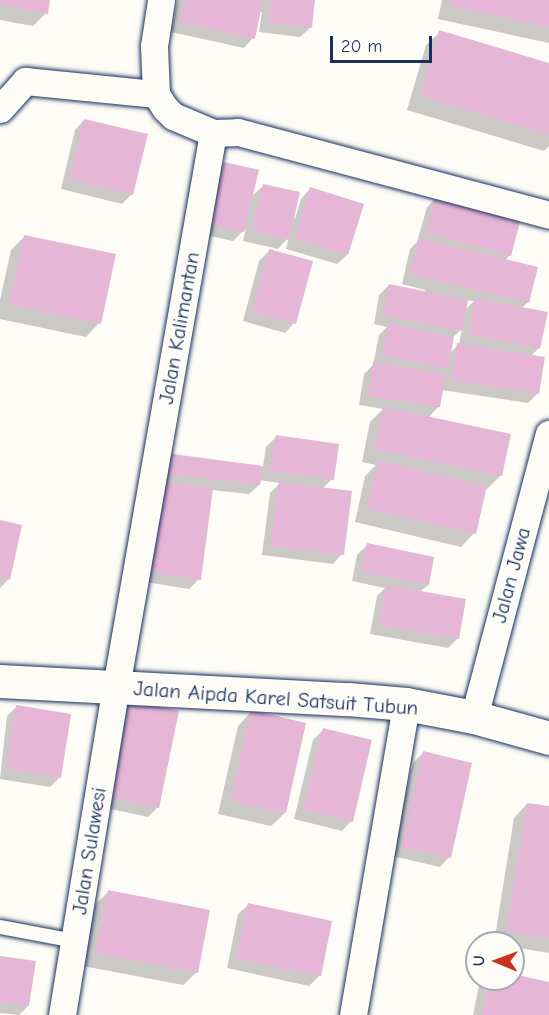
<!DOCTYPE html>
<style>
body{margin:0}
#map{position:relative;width:549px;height:1015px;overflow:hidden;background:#fdfcf7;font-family:"Comic Neue",sans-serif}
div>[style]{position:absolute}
.shadow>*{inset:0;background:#0003}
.building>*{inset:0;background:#e6b6d7}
.roads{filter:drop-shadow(0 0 2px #1b2f5e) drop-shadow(0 0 2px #1b2f5e)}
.lane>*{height:14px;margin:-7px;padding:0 7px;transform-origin:7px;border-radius:7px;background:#fdfcf7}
.street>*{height:27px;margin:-13.5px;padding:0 13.5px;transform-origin:13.5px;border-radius:13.5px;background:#fdfcf7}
.secondary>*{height:33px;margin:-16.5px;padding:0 16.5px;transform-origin:16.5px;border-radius:16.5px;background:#fdfcf7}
span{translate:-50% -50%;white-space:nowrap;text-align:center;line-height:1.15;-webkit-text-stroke:4.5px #fdfcf7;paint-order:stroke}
.street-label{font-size:21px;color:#1b2f5e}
.north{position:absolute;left:465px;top:931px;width:60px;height:60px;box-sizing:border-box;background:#fdfcf7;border:2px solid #a3aaba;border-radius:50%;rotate:271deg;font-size:16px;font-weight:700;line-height:24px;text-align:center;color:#1b2f5e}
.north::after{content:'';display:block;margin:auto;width:21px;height:27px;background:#c8321e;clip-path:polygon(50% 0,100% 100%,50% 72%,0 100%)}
.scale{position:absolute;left:330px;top:36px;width:102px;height:27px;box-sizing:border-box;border:3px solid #1b2f5e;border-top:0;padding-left:8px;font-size:18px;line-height:21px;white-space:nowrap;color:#1b2f5e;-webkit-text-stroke:4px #fdfcf7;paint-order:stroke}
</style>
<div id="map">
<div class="shadow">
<i style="clip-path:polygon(0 0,49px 0,46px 13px,33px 26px,0 20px)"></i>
<i style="clip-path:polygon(178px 0,314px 0,310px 28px,300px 37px,259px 32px,262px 12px,259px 11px,253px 38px,244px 48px,171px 32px)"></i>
<i style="clip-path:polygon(442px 0,549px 0,549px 43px,438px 19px)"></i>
<i style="clip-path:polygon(440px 32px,549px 64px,549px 146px,544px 151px,407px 110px,426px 45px)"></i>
<i style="clip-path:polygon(84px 120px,132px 194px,122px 204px,61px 189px,75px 130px)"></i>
<i style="clip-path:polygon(225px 164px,250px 198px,264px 185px,292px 218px,295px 219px,301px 199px,310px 189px,347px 255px,337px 264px,286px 249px,289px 237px,278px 249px,243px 241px,246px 228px,233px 241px,201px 234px,215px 174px)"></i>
<i style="clip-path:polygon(evenodd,437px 197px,510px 255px,505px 260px,528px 302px,521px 309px,539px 348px,531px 356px,538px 393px,528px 403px,442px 390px,439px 406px,428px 418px,501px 475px,487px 489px,485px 488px,474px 533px,461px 547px,355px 522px,365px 476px,376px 465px,362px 462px,370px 422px,383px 409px,359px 405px,364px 374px,373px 365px,379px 335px,387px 327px,374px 324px,379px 295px,389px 285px,425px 292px,425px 290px,402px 284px,410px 249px,417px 242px,427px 207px,437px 197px,467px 300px,474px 301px,465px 310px,467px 300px,437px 197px,462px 329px,459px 344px,450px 353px,452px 338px,462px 329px)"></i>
<i style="clip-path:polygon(24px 237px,99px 323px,86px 337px,0 319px,0 300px,11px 250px)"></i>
<i style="clip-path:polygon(269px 251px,294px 323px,285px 333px,243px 321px,259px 261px)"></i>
<i style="clip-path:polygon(276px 437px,332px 479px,322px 489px,342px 554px,333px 564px,262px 555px,270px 493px,280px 483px,259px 480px,259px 485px,249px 494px,211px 490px,199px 579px,189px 589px,139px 581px,166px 455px,263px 467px,266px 447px)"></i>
<i style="clip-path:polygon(0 521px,9px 579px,0 588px)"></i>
<i style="clip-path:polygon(367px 545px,428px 585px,420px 592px,458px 638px,448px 648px,370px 634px,377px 596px,385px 588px,352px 581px,357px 555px)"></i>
<i style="clip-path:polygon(130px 702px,158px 807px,148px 817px,102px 807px,121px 712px)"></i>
<i style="clip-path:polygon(17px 706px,60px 777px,50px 787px,0 779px,7px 716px)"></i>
<i style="clip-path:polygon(251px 712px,285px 813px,271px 826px,218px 814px,238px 726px)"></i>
<i style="clip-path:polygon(323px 730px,351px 821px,342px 831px,294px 819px,313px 740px)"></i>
<i style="clip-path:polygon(423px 753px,449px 857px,440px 867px,392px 856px,413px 763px)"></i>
<i style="clip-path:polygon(527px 804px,549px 808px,549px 953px,513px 947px,513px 943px,494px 943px,514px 818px)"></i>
<i style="clip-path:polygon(108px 892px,197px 972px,183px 985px,83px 966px,95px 905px)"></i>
<i style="clip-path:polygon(248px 905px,331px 922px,319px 976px,309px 986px,227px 968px,238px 914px)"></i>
<i style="clip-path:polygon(0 957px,28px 1006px,19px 1015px,0 1013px)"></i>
<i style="clip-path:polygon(513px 976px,549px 984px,549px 1015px,473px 1015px,479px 985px,485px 979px,513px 979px)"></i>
</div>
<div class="building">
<i style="clip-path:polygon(0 0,50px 0,48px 14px,0 4px)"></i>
<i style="clip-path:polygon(185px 0,263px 0,255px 39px,180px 22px)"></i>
<i style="clip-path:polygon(271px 0,315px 0,312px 28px,268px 22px)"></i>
<i style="clip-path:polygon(452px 0,549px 0,549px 27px,450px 6px)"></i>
<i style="clip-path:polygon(439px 30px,549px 63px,549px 135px,420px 96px)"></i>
<i style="clip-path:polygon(84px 119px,148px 134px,133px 195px,70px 179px)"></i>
<i style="clip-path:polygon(224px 162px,259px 170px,244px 232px,210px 224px)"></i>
<i style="clip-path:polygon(263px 184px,300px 192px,289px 240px,252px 231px)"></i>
<i style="clip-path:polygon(310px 187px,364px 204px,348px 255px,295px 239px)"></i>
<i style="clip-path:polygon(436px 195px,521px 218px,511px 256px,426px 233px)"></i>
<i style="clip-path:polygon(24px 235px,116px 254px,101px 324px,9px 305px)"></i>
<i style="clip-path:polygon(419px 238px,538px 267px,529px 303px,410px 274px)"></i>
<i style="clip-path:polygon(269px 249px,313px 261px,296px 324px,252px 312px)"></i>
<i style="clip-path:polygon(389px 284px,468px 300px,462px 331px,383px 315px)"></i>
<i style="clip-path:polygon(475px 298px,548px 312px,540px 349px,468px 334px)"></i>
<i style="clip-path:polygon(389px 323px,454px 337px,448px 369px,382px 355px)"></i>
<i style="clip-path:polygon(457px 343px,545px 357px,539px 394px,451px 380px)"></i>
<i style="clip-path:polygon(373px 362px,446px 374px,440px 407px,368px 396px)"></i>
<i style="clip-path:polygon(383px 407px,511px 434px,502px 476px,374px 449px)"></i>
<i style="clip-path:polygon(276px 435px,339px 444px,334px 480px,270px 471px)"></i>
<i style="clip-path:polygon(165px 453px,263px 466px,260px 485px,163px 473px)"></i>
<i style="clip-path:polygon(378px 461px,487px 486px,476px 534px,367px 509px)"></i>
<i style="clip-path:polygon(161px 481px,213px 488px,201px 580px,148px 572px)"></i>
<i style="clip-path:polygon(279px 482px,352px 491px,344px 555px,271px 546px)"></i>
<i style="clip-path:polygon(0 520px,22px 525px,10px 580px,0 577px)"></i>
<i style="clip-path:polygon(367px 543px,434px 557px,429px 585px,361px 572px)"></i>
<i style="clip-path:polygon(386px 585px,466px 599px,459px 639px,379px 625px)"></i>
<i style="clip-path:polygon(130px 700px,179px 711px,159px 808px,111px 798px)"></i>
<i style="clip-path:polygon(16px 705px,71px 714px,61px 778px,6px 769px)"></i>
<i style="clip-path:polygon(251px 710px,306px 723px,286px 813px,231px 801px)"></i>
<i style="clip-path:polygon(323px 728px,372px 740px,353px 822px,303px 809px)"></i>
<i style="clip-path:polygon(423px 751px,472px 763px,451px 858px,401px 847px)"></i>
<i style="clip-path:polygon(527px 803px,549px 806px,549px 938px,506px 931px)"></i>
<i style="clip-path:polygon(108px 890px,210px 910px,198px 973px,95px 953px)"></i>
<i style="clip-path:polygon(248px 903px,332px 921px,321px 976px,236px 959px)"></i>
<i style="clip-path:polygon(0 956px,36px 961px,29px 1006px,0 1002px)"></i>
<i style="clip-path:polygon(513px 974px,549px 982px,549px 1015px,482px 1015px,490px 979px,513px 979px)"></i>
</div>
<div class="roads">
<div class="lane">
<i style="left:0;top:927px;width:75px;rotate:10.7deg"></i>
</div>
<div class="street">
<i style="left:0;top:109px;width:38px;rotate:-48deg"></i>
<i style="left:25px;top:81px;width:132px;rotate:5.7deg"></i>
<i style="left:213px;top:133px;width:25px;rotate:-2deg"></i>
<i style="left:238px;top:132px;width:322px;rotate:14.9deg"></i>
<i style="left:474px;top:717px;width:293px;rotate:-75.2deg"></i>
<i style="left:62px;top:1015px;width:332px;rotate:-80.7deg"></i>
<i style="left:116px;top:687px;width:562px;rotate:-80.07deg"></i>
<i style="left:213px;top:133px;width:43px;rotate:-157deg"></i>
<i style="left:173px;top:116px;width:11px;rotate:-135deg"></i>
<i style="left:165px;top:108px;width:17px;rotate:-123deg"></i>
<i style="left:156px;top:94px;width:48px;rotate:-92.4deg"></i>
<i style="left:154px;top:46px;width:47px;rotate:-81.3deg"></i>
<i style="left:353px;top:1015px;width:315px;rotate:-80.3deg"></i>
</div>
<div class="secondary">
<i style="left:0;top:681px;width:348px;rotate:3deg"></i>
<i style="left:348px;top:699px;width:58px;rotate:4.9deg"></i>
<i style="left:406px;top:704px;width:69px;rotate:10.8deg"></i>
<i style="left:474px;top:717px;width:78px;rotate:15.6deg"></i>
</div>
</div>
<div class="street-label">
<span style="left:179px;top:328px;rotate:-80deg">Jalan Kalimantan</span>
<span style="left:511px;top:575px;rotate:-75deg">Jalan Jawa</span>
<span style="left:276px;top:698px;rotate:4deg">Jalan Aipda Karel Satsuit Tubun</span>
<span style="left:89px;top:851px;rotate:-81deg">Jalan Sulawesi</span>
</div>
<div class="north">U</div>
<div class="scale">20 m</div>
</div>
